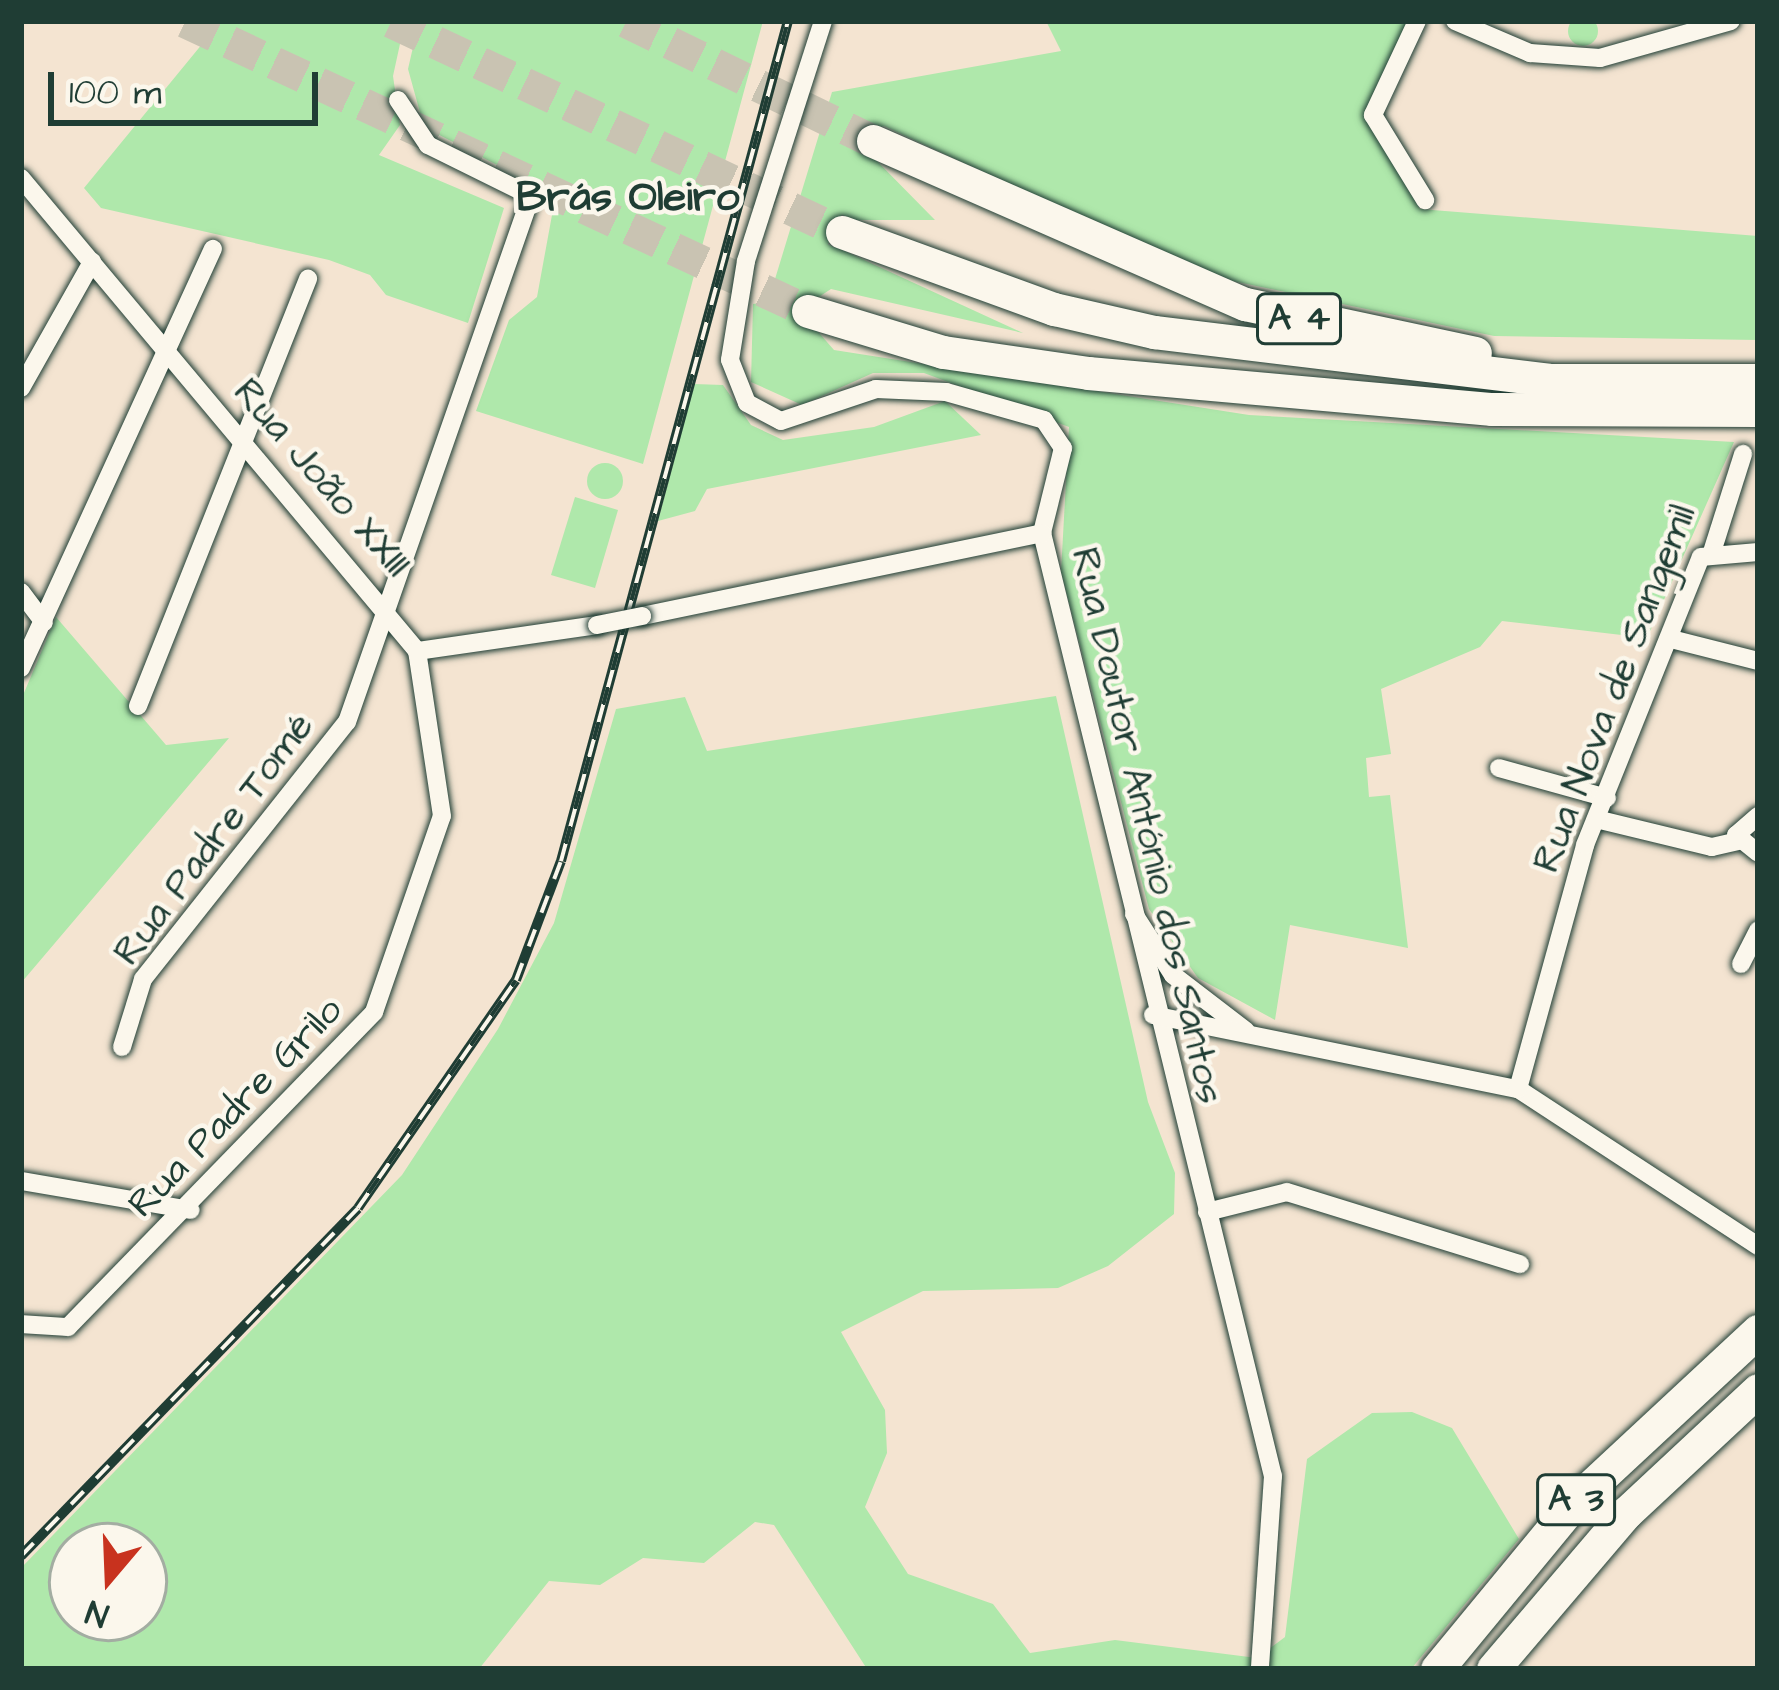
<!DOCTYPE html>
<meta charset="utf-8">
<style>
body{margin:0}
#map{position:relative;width:1779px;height:1690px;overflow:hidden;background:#f4e4d1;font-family:"Architects Daughter",sans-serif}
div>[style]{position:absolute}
.green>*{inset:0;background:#afe8ab}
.round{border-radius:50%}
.highway-tunnel>*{height:33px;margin-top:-16.5px;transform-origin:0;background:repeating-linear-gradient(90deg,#c9c3b2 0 33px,transparent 0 49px)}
.roads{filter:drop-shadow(0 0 3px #1f3d34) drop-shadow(0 0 3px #1f3d34)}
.street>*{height:18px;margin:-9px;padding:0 9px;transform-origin:9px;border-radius:9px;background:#fbf7ec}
.highway>*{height:33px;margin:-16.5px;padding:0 16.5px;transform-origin:16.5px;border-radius:16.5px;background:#fbf7ec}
.rail>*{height:10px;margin-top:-5px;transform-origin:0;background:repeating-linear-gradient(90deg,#fbf7ec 0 18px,#1f3d34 0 36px);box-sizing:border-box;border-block:3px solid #1f3d34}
.bridges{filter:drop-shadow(0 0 3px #1f3d34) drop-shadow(0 0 3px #1f3d34)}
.street-bridge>*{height:18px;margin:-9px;padding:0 9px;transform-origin:9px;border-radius:9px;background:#fbf7ec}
span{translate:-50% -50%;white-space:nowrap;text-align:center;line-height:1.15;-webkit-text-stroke:9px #fbf7ec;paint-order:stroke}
.shield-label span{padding:3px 9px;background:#fbf7ec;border:3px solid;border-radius:9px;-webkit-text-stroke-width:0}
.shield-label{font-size:36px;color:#1f3d34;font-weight:700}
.street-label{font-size:39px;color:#1f3d34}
.neighbourhood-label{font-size:42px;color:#1f3d34;font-weight:700}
.frame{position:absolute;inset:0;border:24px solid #1f3d34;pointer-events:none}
.north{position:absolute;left:48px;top:1522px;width:120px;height:120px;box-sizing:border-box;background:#fbf7ec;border:3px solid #a3ada2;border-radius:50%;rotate:199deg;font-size:33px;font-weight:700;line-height:48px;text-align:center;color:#1f3d34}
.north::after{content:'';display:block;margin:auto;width:42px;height:54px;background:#c8321e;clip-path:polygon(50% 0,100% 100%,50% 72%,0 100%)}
.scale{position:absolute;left:48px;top:72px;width:270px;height:54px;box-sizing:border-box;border:6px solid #1f3d34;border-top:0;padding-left:15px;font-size:36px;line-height:42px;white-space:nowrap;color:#1f3d34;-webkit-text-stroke:9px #fbf7ec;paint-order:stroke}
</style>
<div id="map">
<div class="green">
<i class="round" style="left:1568px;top:16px;width:30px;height:30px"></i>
<i style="clip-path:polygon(221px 21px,405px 21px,393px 76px,400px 125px,379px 155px,504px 208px,468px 323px,386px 295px,370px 275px,329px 260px,101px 208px,84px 188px)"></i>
<i style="clip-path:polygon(419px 21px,763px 21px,643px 464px,476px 411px,509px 320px,537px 297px,552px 215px,539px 187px,424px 127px,408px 69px)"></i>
<i style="clip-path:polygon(1046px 21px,1409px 21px,1365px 115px,1420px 209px,1758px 236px,1758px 340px,1494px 336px,1209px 276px,884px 126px,867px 131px,869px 153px,935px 220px,846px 220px,838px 248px,1023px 333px,831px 289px,799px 310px,834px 350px,1249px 415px,1734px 442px,1647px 638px,1502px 621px,1480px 647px,1381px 689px,1391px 754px,1366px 758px,1369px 797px,1390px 795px,1408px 948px,1290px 925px,1275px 1020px,1198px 978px,1149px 909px,1061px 572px,1069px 427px,924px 373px,873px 373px,802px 405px,751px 382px,753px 304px,768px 302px,832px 92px,1061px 51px)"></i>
<i style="clip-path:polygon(694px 384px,723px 385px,751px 425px,783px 440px,874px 427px,945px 401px,981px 435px,707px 489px,695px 511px,658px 521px)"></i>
<i class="round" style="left:587px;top:463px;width:36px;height:36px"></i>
<i style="clip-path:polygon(575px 497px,618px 510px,595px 588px,551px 575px)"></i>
<i style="clip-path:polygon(56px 617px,166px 745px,229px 738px,21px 983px,21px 700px)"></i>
<i style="clip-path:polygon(evenodd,1056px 696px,1148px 1102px,1175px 1173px,1174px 1214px,1108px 1266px,1058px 1288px,923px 1291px,841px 1332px,885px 1410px,887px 1453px,865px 1507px,908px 1574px,993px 1604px,1030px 1653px,1115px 1640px,1257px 1658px,1285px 1637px,1307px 1459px,1372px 1413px,1412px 1412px,1452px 1428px,1519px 1539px,1411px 1669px,867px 1669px,774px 1525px,755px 1522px,704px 1563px,643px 1558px,600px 1585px,549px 1581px,479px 1669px,21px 1669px,21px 1568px,402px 1175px,498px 1029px,554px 923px,616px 709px,685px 697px,707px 751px,1056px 696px,72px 1546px,144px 1546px,144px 1618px,72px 1618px,72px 1546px)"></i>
</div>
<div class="highway-tunnel">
<i style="left:185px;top:21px;width:687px;rotate:24.96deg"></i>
<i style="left:391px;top:21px;width:498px;rotate:25.1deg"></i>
<i style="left:626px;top:21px;width:275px;rotate:25.9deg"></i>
</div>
<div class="roads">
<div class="street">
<i style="left:823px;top:21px;width:252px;rotate:107.8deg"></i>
<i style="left:746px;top:261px;width:100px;rotate:99.2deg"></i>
<i style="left:730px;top:360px;width:46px;rotate:68.4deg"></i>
<i style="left:747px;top:403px;width:38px;rotate:28deg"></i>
<i style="left:781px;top:421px;width:100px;rotate:-18.6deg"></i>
<i style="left:876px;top:389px;width:70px;rotate:2.5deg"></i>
<i style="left:946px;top:392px;width:102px;rotate:15.9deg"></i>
<i style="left:1044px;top:420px;width:34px;rotate:56deg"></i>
<i style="left:1063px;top:448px;width:88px;rotate:103.9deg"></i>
<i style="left:1042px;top:533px;width:971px;rotate:76.24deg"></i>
<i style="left:1273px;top:1476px;width:193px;rotate:93.9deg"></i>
<i style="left:1417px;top:21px;width:104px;rotate:115.1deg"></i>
<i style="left:1373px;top:115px;width:100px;rotate:58.5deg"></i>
<i style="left:1455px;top:21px;width:82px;rotate:23.1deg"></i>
<i style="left:1530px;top:53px;width:70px;rotate:4.1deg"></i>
<i style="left:1600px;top:58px;width:136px;rotate:-15.8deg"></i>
<i style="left:21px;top:178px;width:617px;rotate:50.06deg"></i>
<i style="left:417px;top:651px;width:182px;rotate:-8.2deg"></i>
<i style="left:21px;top:388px;width:145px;rotate:-60.6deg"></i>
<i style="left:1712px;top:552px;width:103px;rotate:-72.4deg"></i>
<i style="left:21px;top:592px;width:38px;rotate:53deg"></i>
<i style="left:642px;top:616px;width:409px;rotate:-11.7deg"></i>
<i style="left:1671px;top:639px;width:90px;rotate:14.2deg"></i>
<i style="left:21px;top:668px;width:461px;rotate:-65.4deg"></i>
<i style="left:138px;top:706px;width:460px;rotate:-68.3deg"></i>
<i style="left:1499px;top:768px;width:112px;rotate:15.5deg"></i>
<i style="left:1758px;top:816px;width:29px;rotate:139deg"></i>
<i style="left:1736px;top:835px;width:28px;rotate:39deg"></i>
<i style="left:1596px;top:819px;width:119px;rotate:13.6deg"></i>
<i style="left:1712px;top:847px;width:27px;rotate:-13deg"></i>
<i style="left:1134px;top:914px;width:72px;rotate:57.4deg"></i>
<i style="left:1173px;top:975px;width:92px;rotate:37.5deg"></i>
<i style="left:1741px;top:964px;width:38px;rotate:-63deg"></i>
<i style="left:1153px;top:1015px;width:372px;rotate:11.5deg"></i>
<i style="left:1518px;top:1089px;width:287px;rotate:33.2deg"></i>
<i style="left:122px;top:1047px;width:71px;rotate:-72.8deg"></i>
<i style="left:143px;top:979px;width:328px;rotate:-51.6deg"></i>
<i style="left:347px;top:722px;width:557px;rotate:-70.72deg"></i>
<i style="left:531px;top:196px;width:115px;rotate:-153.7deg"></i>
<i style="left:428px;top:145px;width:54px;rotate:-123.7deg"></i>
<i style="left:1518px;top:1089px;width:253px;rotate:-74.6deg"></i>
<i style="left:1585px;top:845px;width:310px;rotate:-68.1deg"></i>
<i style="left:1701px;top:557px;width:57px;rotate:-5deg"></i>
<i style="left:21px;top:1181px;width:172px;rotate:9.7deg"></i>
<i style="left:1207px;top:1212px;width:82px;rotate:-14deg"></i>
<i style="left:1287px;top:1192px;width:244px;rotate:17.2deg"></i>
<i style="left:21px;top:1324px;width:47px;rotate:3.7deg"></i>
<i style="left:68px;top:1327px;width:439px;rotate:-45.8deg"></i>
<i style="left:374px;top:1012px;width:207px;rotate:-70.9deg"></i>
<i style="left:442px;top:816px;width:167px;rotate:-98.6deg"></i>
</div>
<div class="highway">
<i style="left:873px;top:141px;width:406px;rotate:23.7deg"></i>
<i style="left:1245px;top:304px;width:235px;rotate:12deg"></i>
<i style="left:842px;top:232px;width:226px;rotate:20deg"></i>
<i style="left:1054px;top:309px;width:103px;rotate:13deg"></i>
<i style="left:1154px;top:332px;width:397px;rotate:6.9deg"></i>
<i style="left:1548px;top:380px;width:210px"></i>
<i style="left:808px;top:311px;width:141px;rotate:16.9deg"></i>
<i style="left:943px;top:352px;width:147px;rotate:8.2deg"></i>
<i style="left:1088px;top:373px;width:406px;rotate:5.1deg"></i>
<i style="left:1492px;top:409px;width:266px;rotate:0.2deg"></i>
<i style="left:1437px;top:1669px;width:220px;rotate:-50.5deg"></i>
<i style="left:1577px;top:1499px;width:247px;rotate:-42.9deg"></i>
<i style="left:1493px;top:1669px;width:205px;rotate:-49.6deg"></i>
<i style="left:1626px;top:1513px;width:180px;rotate:-43deg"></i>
</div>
</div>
<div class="rail">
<i style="left:21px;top:1556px;width:484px;rotate:-45.9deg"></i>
<i style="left:358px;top:1208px;width:277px;rotate:-55.3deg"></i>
<i style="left:516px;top:980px;width:127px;rotate:-69.3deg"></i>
<i style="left:561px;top:861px;width:870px;rotate:-74.88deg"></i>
</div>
<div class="bridges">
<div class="street-bridge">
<i style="left:597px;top:625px;width:46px;rotate:-11.3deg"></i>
</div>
</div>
<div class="shield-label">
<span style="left:1299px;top:319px">A 4</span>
<span style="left:1576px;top:1500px">A 3</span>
</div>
<div class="street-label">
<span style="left:321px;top:479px;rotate:49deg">Rua João XXIII</span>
<span style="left:1616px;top:689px;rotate:-69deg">Rua Nova de Sangemil</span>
<span style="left:1146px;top:826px;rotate:77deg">Rua Doutor António dos Santos</span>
<span style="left:215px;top:840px;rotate:-53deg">Rua Padre Tomé</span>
<span style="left:236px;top:1108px;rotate:-46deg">Rua Padre Grilo</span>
</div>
<div class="neighbourhood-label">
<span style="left:628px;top:198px">Brás Oleiro</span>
</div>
<div class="frame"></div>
<div class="north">N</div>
<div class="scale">100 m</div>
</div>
